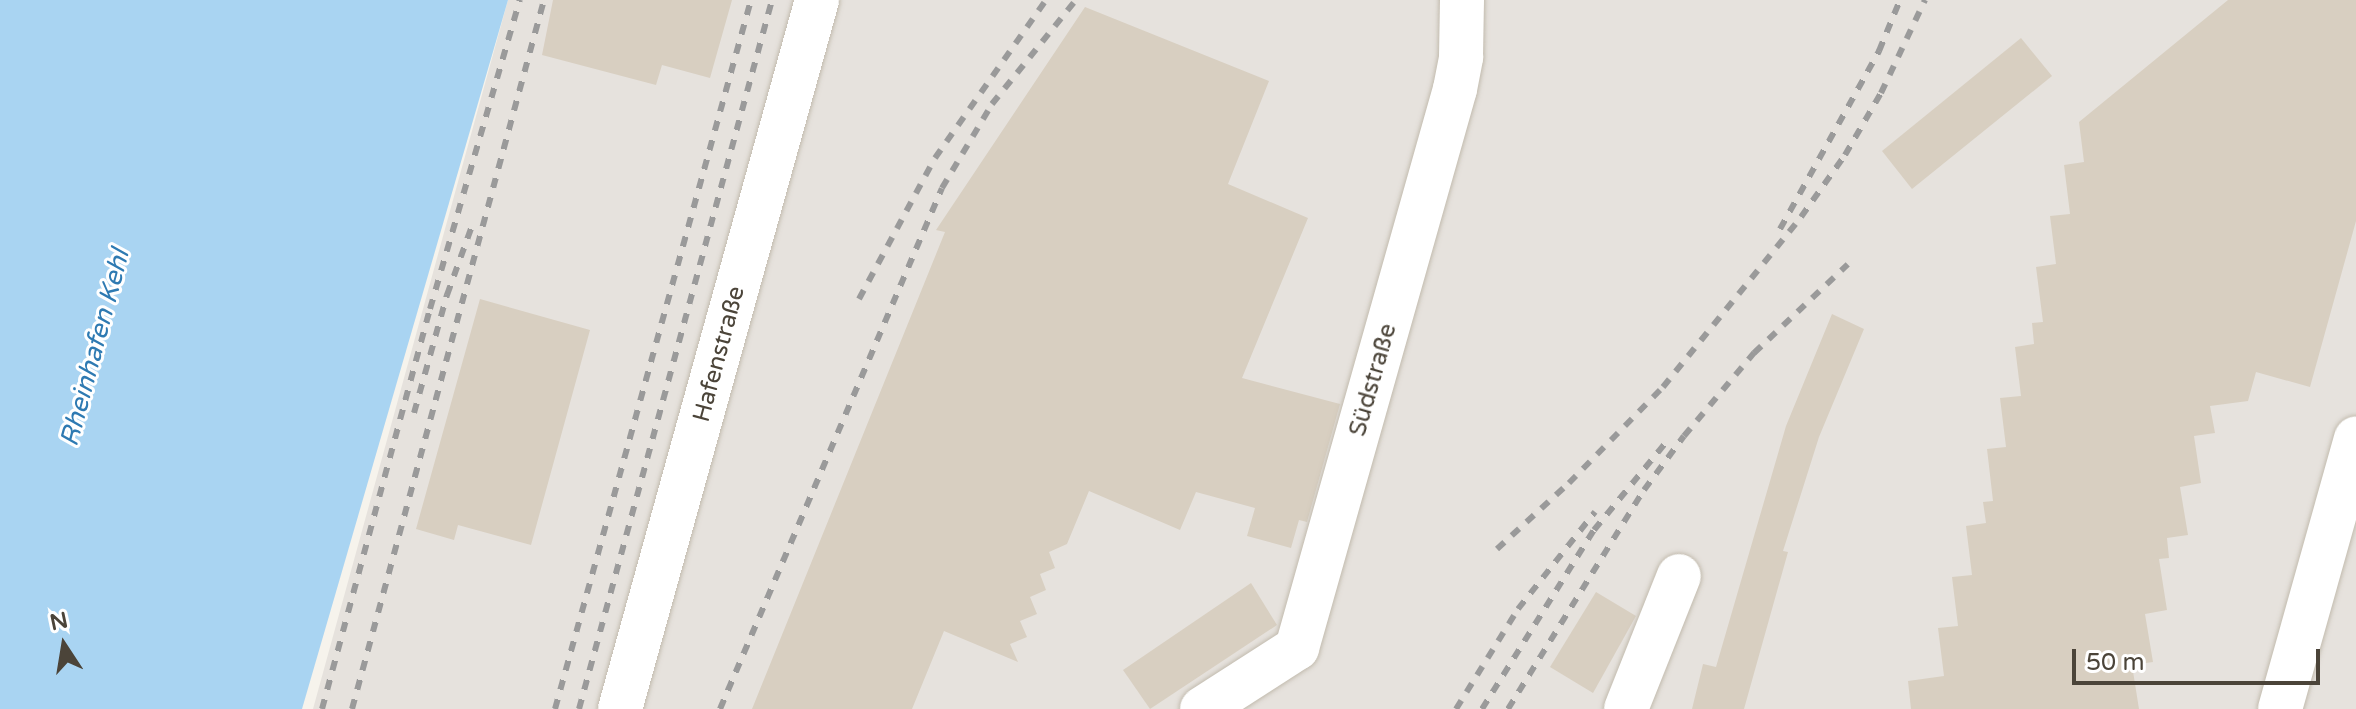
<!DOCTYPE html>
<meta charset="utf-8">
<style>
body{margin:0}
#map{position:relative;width:2356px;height:709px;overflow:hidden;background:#f6f3ec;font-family:"Varela Round",sans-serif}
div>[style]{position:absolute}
.industrial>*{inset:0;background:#e6e2dd}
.water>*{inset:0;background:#a9d4f2}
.building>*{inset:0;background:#d8cfc1}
.roads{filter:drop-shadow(0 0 2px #c2bbae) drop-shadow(0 0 2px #c2bbae)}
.minor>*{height:44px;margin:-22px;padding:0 22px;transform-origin:22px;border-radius:22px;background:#fff}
.rail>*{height:6px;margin-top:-3px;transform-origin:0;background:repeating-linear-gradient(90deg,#9a9a9a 0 10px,transparent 0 20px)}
span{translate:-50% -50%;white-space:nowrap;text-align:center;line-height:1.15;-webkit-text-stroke:6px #fff;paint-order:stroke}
.street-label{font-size:24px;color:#4b4439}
.water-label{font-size:26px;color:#2e7ab2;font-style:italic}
.north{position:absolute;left:24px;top:605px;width:80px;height:80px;-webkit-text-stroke:6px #fff;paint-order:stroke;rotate:348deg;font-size:22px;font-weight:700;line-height:32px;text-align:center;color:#4b4439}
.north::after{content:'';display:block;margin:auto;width:28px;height:36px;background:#4b4439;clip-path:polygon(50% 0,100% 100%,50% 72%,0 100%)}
.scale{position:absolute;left:2072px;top:649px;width:248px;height:36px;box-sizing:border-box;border:4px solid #4b4439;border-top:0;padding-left:10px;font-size:24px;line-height:28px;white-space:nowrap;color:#4b4439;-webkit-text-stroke:6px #fff;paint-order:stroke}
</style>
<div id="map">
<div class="industrial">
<i style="clip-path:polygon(508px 0,2356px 0,2356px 709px,313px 709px)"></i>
</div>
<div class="water">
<i style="clip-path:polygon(0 0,508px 0,302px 709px,0 709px)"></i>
</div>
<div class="building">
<i style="clip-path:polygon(553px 0,732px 0,710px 78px,662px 65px,656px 85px,542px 55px)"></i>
<i style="clip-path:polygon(2228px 0,2356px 0,2356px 221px,2310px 387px,2256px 372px,2248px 401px,2210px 406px,2215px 433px,2194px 436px,2201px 483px,2180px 487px,2188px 535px,2167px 538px,2169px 558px,2159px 559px,2167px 610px,2145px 614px,2153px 662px,2132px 665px,2139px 709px,1911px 709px,1908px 681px,1944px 676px,1938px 628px,1958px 626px,1952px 577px,1972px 575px,1966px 526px,1986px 523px,1983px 502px,1993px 501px,1987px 449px,2006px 447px,2000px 398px,2021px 396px,2015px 347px,2034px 344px,2032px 323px,2043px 322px,2036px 267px,2056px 264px,2050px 216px,2070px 214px,2064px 165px,2084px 162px,2079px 122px)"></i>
<i style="clip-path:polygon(1085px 7px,1269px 81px,1228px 184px,1308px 218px,1242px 378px,1340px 404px,1307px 522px,1299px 520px,1291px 548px,1247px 536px,1255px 508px,1196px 492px,1180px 530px,1089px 491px,1067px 544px,1049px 552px,1055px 568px,1040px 574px,1046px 590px,1030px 597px,1037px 614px,1020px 621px,1027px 637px,1010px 644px,1018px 662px,944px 631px,912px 709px,752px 709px,945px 232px,936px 230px)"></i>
<i style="clip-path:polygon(2021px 38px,2052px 76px,1912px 189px,1882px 151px)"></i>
<i style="clip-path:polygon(480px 299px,590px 330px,531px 545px,458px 525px,454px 540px,416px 529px)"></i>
<i style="clip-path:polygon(1832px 314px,1864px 329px,1819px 437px,1783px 551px,1788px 552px,1744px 709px,1692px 709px,1703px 664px,1716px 667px,1786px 426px)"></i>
<i style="clip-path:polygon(1251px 583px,1277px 625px,1150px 709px,1123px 670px)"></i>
<i style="clip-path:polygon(1596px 592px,1636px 616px,1593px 693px,1550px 667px)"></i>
</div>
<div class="roads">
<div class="minor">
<i style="left:620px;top:709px;width:736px;rotate:-74.47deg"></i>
<i style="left:1202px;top:709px;width:113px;rotate:-32.7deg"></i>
<i style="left:1297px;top:648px;width:581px;rotate:-74.22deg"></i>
<i style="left:1455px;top:89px;width:33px;rotate:-79deg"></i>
<i style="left:1461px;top:57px;width:57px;rotate:-89deg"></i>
<i style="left:1626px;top:709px;width:143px;rotate:-68.3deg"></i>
<i style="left:2280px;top:709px;width:281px;rotate:-74.3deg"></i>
</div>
</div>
<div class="rail">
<i style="left:1780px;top:229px;width:204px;rotate:-60.9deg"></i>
<i style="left:1879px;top:51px;width:55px;rotate:-67.6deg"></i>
<i style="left:859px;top:299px;width:160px;rotate:-61.7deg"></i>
<i style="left:935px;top:158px;width:193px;rotate:-54.9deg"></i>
<i style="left:414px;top:413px;width:123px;rotate:-74.4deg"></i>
<i style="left:447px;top:295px;width:77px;rotate:-70.1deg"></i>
<i style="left:1497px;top:549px;width:98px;rotate:-42.5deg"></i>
<i style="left:1569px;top:483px;width:134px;rotate:-45.6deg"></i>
<i style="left:1663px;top:387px;width:219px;rotate:-50.9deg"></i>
<i style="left:1801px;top:217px;width:76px;rotate:-54.6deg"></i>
<i style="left:1845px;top:155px;width:72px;rotate:-59.9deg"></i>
<i style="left:1881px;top:93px;width:103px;rotate:-64.7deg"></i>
<i style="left:322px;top:709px;width:414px;rotate:-74.9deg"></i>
<i style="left:430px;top:309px;width:322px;rotate:-73.8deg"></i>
<i style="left:352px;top:709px;width:735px;rotate:-74.85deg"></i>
<i style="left:555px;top:709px;width:736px;rotate:-74.55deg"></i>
<i style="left:579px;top:709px;width:735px;rotate:-74.77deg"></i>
<i style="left:720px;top:709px;width:566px;rotate:-66.92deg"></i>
<i style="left:942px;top:188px;width:98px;rotate:-59.2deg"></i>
<i style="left:992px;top:104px;width:134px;rotate:-51.1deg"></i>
<i style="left:1456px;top:709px;width:118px;rotate:-58.2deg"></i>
<i style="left:1518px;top:609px;width:124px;rotate:-51.6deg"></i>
<i style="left:1482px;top:709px;width:211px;rotate:-58deg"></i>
<i style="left:1594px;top:530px;width:115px;rotate:-50.6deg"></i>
<i style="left:1508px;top:709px;width:258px;rotate:-58.2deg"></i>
<i style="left:1644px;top:490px;width:67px;rotate:-53.5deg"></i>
<i style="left:1684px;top:436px;width:109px;rotate:-49.9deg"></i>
<i style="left:1754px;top:353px;width:129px;rotate:-43.4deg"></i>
</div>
<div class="street-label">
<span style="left:719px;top:354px;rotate:-75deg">Hafenstraße</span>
<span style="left:1373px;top:380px;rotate:-74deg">Südstraße</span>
</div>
<div class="water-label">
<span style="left:95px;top:348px;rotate:-75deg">Rheinhafen Kehl</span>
</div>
<div class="north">N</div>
<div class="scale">50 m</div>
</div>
